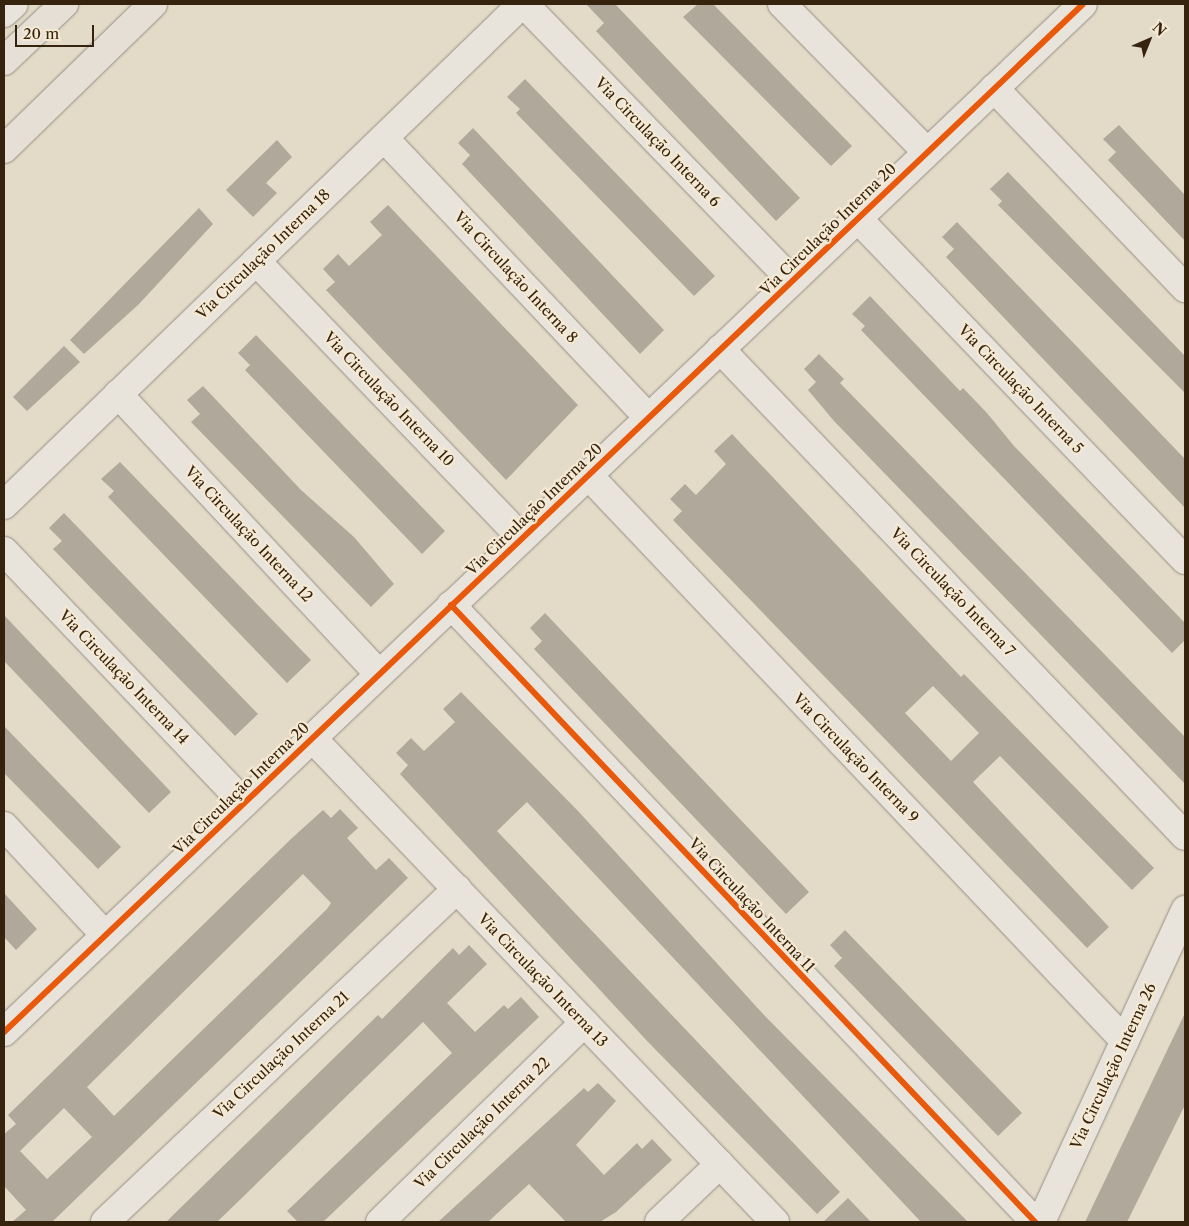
<!DOCTYPE html>
<meta charset="utf-8">
<style>
body{margin:0}
#map{position:relative;width:1189px;height:1226px;overflow:hidden;background:#e3dac8;font-family:"Libre Caslon Text",serif}
div>[style]{position:absolute}
.building>*{inset:0;background:#b0a99b}
.roads{filter:drop-shadow(0 0 1px #958e81) drop-shadow(0 0 1px #958e81)}
.minor>*{height:28px;margin:-14px;padding:0 14px;transform-origin:14px;border-radius:14px;background:#e9e4db}
.major>*{height:28px;margin:-14px;padding:0 14px;transform-origin:14px;border-radius:14px;background:#e6dfd5}
.cycleway>*{height:6px;margin:-3px;padding:0 3px;transform-origin:3px;border-radius:3px;background:#e8590c}
span{translate:-50% -50%;white-space:nowrap;text-align:center;line-height:1.15;-webkit-text-stroke:4.5px #f5e9d3;paint-order:stroke}
.street-label{font-size:15px;color:#36230d}
.frame{position:absolute;inset:0;border:5px solid #36230d;pointer-events:none}
.north{position:absolute;left:1124px;top:15px;width:50px;height:50px;-webkit-text-stroke:4px #f5e9d3;paint-order:stroke;rotate:44deg;font-size:14px;font-weight:700;line-height:20px;text-align:center;color:#36230d}
.north::after{content:'';display:block;margin:auto;width:18px;height:22px;background:#36230d;clip-path:polygon(50% 0,100% 100%,50% 72%,0 100%)}
.scale{position:absolute;left:15px;top:25px;width:79px;height:22px;box-sizing:border-box;border:2px solid #36230d;border-top:0;padding-left:6px;font-size:15px;line-height:18px;white-space:nowrap;color:#36230d;-webkit-text-stroke:4px #f5e9d3;paint-order:stroke}
</style>
<div id="map">
<div class="building">
<i style="clip-path:polygon(586px 4px,615px 4px,800px 198px,776px 221px,596px 31px,604px 23px)"></i>
<i style="clip-path:polygon(698px 4px,713px 4px,852px 146px,831px 166px,683px 17px)"></i>
<i style="clip-path:polygon(525px 79px,715px 276px,694px 296px,516px 113px,520px 109px,507px 97px)"></i>
<i style="clip-path:polygon(1119px 125px,1185px 195px,1185px 241px,1108px 160px,1116px 152px,1103px 139px)"></i>
<i style="clip-path:polygon(473px 128px,664px 330px,640px 354px,462px 164px,470px 155px,458px 143px)"></i>
<i style="clip-path:polygon(277px 140px,292px 157px,266px 183px,277px 193px,253px 217px,226px 190px)"></i>
<i style="clip-path:polygon(1008px 172px,1185px 356px,1185px 393px,998px 205px,1002px 201px,990px 189px)"></i>
<i style="clip-path:polygon(388px 205px,578px 405px,506px 480px,326px 290px,335px 282px,323px 269px,338px 254px,349px 266px,382px 235px,370px 222px)"></i>
<i style="clip-path:polygon(199px 208px,213px 224px,139px 304px,84px 354px,70px 340px)"></i>
<i style="clip-path:polygon(957px 222px,1185px 459px,1185px 508px,946px 257px,954px 249px,942px 237px)"></i>
<i style="clip-path:polygon(870px 296px,960px 391px,963px 388px,987px 413px,1014px 446px,1185px 623px,1185px 640px,1172px 653px,861px 330px,865px 326px,852px 314px)"></i>
<i style="clip-path:polygon(256px 335px,445px 531px,422px 554px,245px 370px,250px 365px,238px 353px)"></i>
<i style="clip-path:polygon(64px 346px,80px 362px,27px 411px,13px 397px)"></i>
<i style="clip-path:polygon(819px 354px,844px 379px,840px 383px,1185px 737px,1185px 784px,834px 421px,808px 390px,816px 382px,804px 369px)"></i>
<i style="clip-path:polygon(203px 386px,301px 490px,354px 537px,394px 584px,371px 607px,191px 422px,200px 414px,187px 400px)"></i>
<i style="clip-path:polygon(evenodd,732px 434px,961px 677px,964px 674px,1154px 868px,1132px 890px,1000px 756px,973px 782px,1109px 927px,1087px 948px,673px 520px,682px 511px,670px 499px,685px 484px,696px 495px,726px 464px,714px 451px,732px 434px,933px 686px,979px 733px,951px 761px,905px 713px,933px 686px)"></i>
<i style="clip-path:polygon(120px 462px,311px 660px,287px 683px,108px 497px,114px 491px,101px 479px)"></i>
<i style="clip-path:polygon(64px 513px,258px 714px,235px 736px,53px 549px,62px 541px,49px 528px)"></i>
<i style="clip-path:polygon(545px 613px,809px 892px,786px 914px,534px 649px,542px 641px,530px 628px)"></i>
<i style="clip-path:polygon(4px 615px,171px 792px,149px 813px,4px 661px)"></i>
<i style="clip-path:polygon(461px 692px,579px 812px,764px 1015px,968px 1222px,921px 1222px,527px 802px,497px 831px,840px 1192px,817px 1214px,649px 1043px,400px 774px,408px 765px,396px 753px,411px 738px,424px 751px,455px 722px,443px 709px)"></i>
<i style="clip-path:polygon(4px 726px,121px 847px,98px 869px,4px 773px)"></i>
<i style="clip-path:polygon(evenodd,340px 809px,358px 828px,347px 838px,376px 870px,389px 858px,408px 878px,52px 1222px,12px 1222px,26px 1210px,4px 1186px,4px 1134px,16px 1124px,8px 1115px,292px 838px,323px 810px,331px 818px,340px 809px,303px 874px,331px 903px,327px 909px,114px 1116px,87px 1087px,303px 874px,340px 809px,64px 1108px,92px 1137px,47px 1179px,20px 1151px,64px 1108px)"></i>
<i style="clip-path:polygon(4px 893px,37px 929px,16px 950px,4px 937px)"></i>
<i style="clip-path:polygon(845px 930px,1022px 1113px,998px 1136px,834px 966px,842px 958px,830px 945px)"></i>
<i style="clip-path:polygon(469px 945px,487px 964px,447px 1003px,475px 1032px,504px 1005px,508px 1009px,521px 997px,539px 1017px,323px 1222px,298px 1222px,287px 1211px,452px 1053px,423px 1022px,217px 1222px,166px 1222px,378px 1015px,382px 1019px,453px 948px,459px 955px)"></i>
<i style="clip-path:polygon(1185px 1013px,1185px 1105px,1127px 1222px,1085px 1222px)"></i>
<i style="clip-path:polygon(598px 1083px,616px 1101px,576px 1145px,604px 1175px,637px 1143px,642px 1149px,652px 1139px,672px 1160px,616px 1212px,600px 1222px,566px 1222px,529px 1184px,488px 1222px,438px 1222px,584px 1088px,588px 1092px)"></i>
<i style="clip-path:polygon(848px 1198px,871px 1222px,823px 1222px)"></i>
</div>
<div class="roads">
<div class="minor">
<i style="left:524px;top:4px;width:385px;rotate:45.9deg"></i>
<i style="left:782px;top:4px;width:207px;rotate:45.6deg"></i>
<i style="left:4px;top:13px;width:13px;rotate:-42deg"></i>
<i style="left:994px;top:88px;width:277px;rotate:46.3deg"></i>
<i style="left:384px;top:138px;width:384px;rotate:46.6deg"></i>
<i style="left:857px;top:218px;width:474px;rotate:46.2deg"></i>
<i style="left:256px;top:261px;width:384px;rotate:46.2deg"></i>
<i style="left:720px;top:349px;width:673px;rotate:46.32deg"></i>
<i style="left:118px;top:394px;width:383px;rotate:47deg"></i>
<i style="left:588px;top:475px;width:780px;rotate:46.51deg"></i>
<i style="left:4px;top:505px;width:721px;rotate:-44.04deg"></i>
<i style="left:4px;top:551px;width:348px;rotate:46.4deg"></i>
<i style="left:451px;top:605px;width:850px;rotate:46.57deg"></i>
<i style="left:312px;top:738px;width:670px;rotate:46.27deg"></i>
<i style="left:4px;top:826px;width:149px;rotate:47.2deg"></i>
<i style="left:4px;top:1032px;width:1490px;rotate:-43.61deg"></i>
<i style="left:105px;top:1222px;width:485px;rotate:-43.4deg"></i>
<i style="left:380px;top:1222px;width:285px;rotate:-44.3deg"></i>
<i style="left:659px;top:1222px;width:84px;rotate:-43.6deg"></i>
<i style="left:1041px;top:1222px;width:344px;rotate:-65.2deg"></i>
</div>
<div class="major">
<i style="left:4px;top:61px;width:83px;rotate:-43.5deg"></i>
<i style="left:4px;top:149px;width:208px;rotate:-44.2deg"></i>
</div>
</div>
<div class="cycleway">
<i style="left:451px;top:605px;width:850px;rotate:46.57deg"></i>
<i style="left:4px;top:1032px;width:1490px;rotate:-43.61deg"></i>
</div>
<div class="street-label">
<span style="left:658px;top:142px;rotate:46deg">Via Circulação Interna 6</span>
<span style="left:828px;top:229px;rotate:-44deg">Via Circulação Interna 20</span>
<span style="left:263px;top:254px;rotate:-44deg">Via Circulação Interna 18</span>
<span style="left:516px;top:277px;rotate:47deg">Via Circulação Interna 8</span>
<span style="left:1021px;top:389px;rotate:46deg">Via Circulação Interna 5</span>
<span style="left:389px;top:399px;rotate:46deg">Via Circulação Interna 10</span>
<span style="left:534px;top:509px;rotate:-44deg">Via Circulação Interna 20</span>
<span style="left:249px;top:534px;rotate:47deg">Via Circulação Interna 12</span>
<span style="left:953px;top:592px;rotate:46deg">Via Circulação Interna 7</span>
<span style="left:124px;top:677px;rotate:46deg">Via Circulação Interna 14</span>
<span style="left:856px;top:758px;rotate:46deg">Via Circulação Interna 9</span>
<span style="left:241px;top:788px;rotate:-44deg">Via Circulação Interna 20</span>
<span style="left:752px;top:905px;rotate:47deg">Via Circulação Interna 11</span>
<span style="left:543px;top:980px;rotate:46deg">Via Circulação Interna 13</span>
<span style="left:281px;top:1055px;rotate:-43deg">Via Circulação Interna 21</span>
<span style="left:1113px;top:1066px;rotate:-65deg">Via Circulação Interna 26</span>
<span style="left:482px;top:1123px;rotate:-44deg">Via Circulação Interna 22</span>
</div>
<div class="frame"></div>
<div class="north">N</div>
<div class="scale">20 m</div>
</div>
